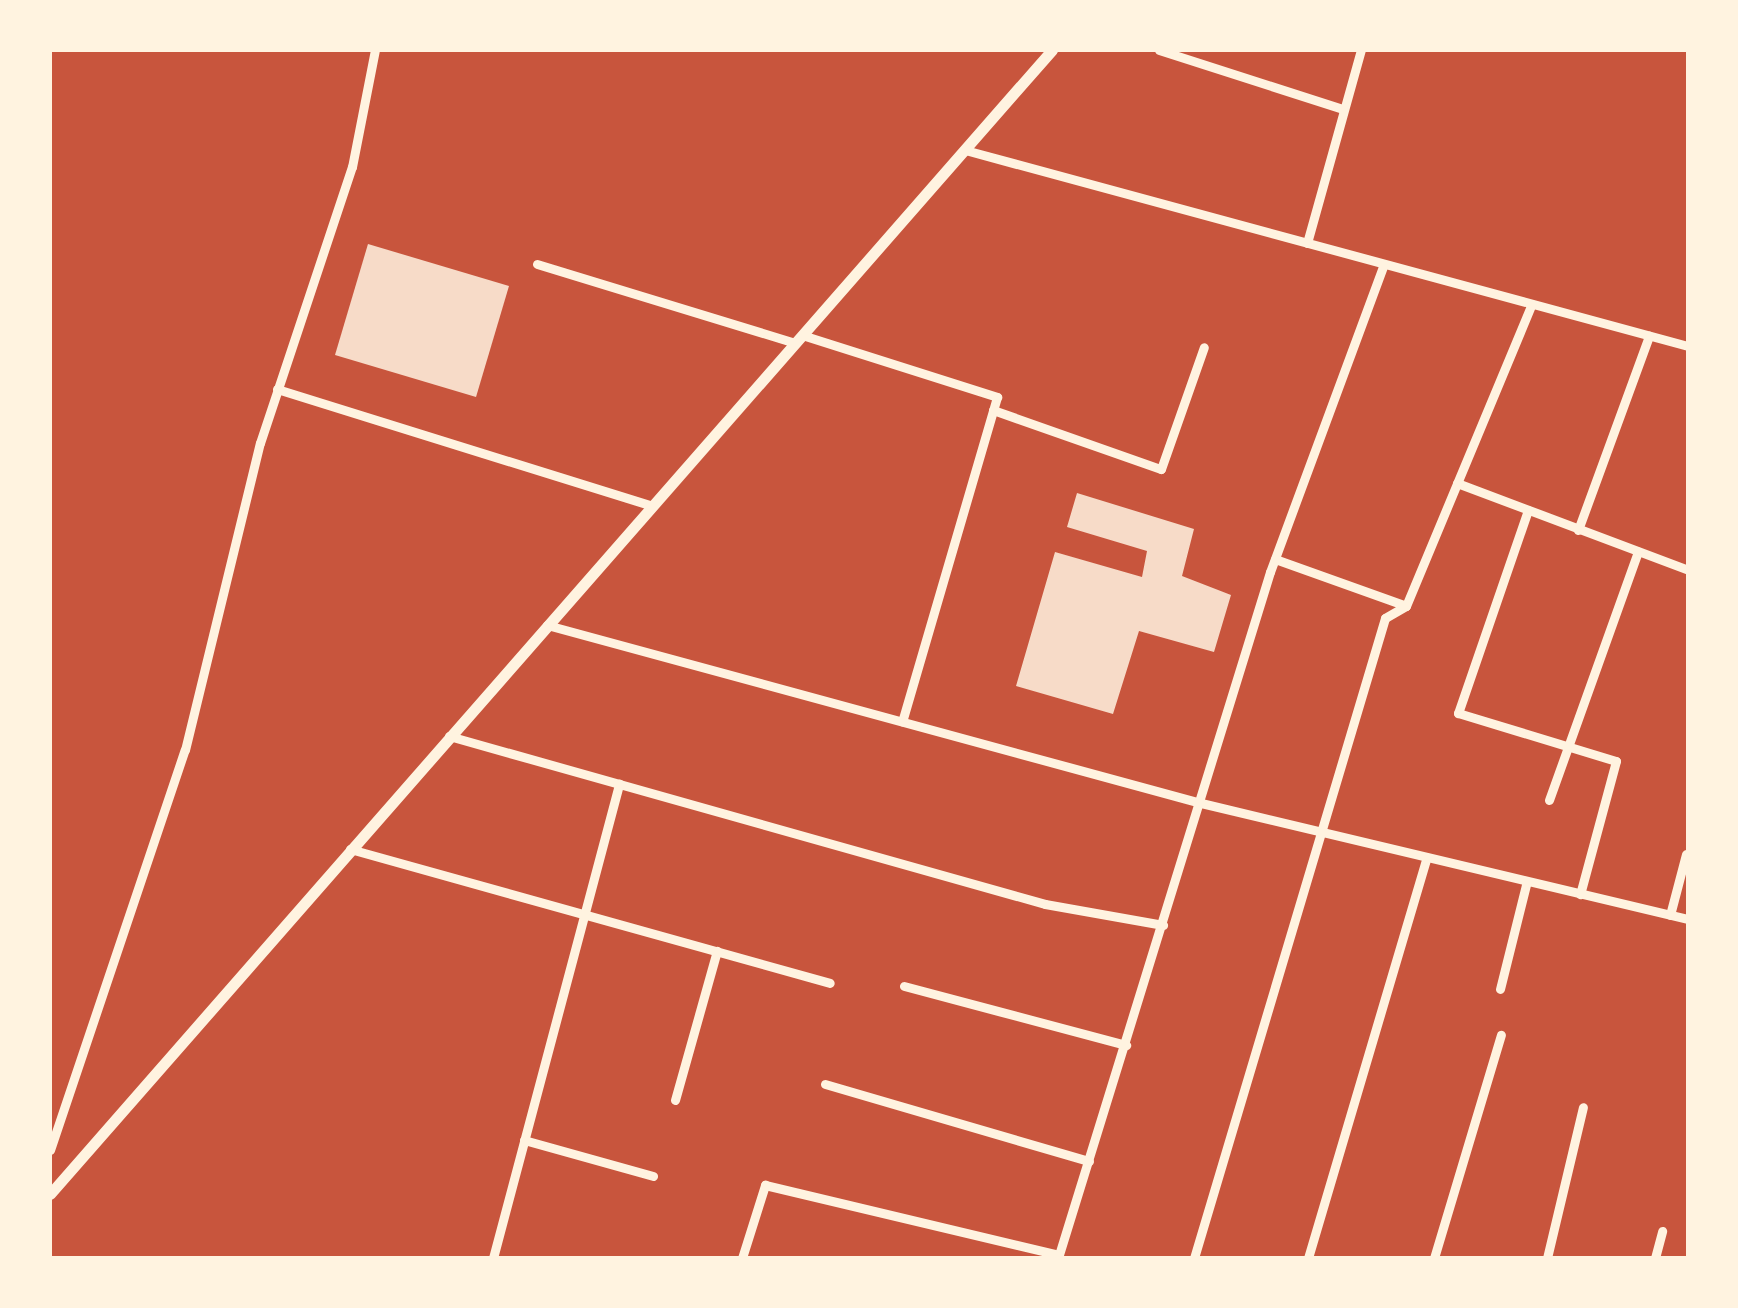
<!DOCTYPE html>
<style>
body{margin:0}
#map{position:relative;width:1738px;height:1308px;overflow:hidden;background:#c8553d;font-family:Helvetica,sans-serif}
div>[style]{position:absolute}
.building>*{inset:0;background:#f7dbc8}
.minor>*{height:9px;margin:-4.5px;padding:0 4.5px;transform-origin:4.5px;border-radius:4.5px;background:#fff3e0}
.secondary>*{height:11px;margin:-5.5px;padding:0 5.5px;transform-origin:5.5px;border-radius:5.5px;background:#fff3e0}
span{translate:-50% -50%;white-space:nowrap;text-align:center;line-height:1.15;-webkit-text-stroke:8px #fff3e0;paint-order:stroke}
.frame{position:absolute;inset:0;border:52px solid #fff3e0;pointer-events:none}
</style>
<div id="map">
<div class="building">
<i style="clip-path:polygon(368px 244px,509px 286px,476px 397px,335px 355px)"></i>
<i style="clip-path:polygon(1077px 493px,1194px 529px,1182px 576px,1231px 595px,1214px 652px,1139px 631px,1113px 714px,1016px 686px,1055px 552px,1142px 577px,1147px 551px,1067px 527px)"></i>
</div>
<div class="minor">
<i style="left:1159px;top:50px;width:193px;rotate:17.8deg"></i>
<i style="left:965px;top:150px;width:749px;rotate:15.17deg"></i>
<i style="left:1307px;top:243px;width:200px;rotate:-74.4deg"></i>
<i style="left:537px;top:264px;width:270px;rotate:17deg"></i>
<i style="left:802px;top:335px;width:205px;rotate:17.6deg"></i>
<i style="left:997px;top:397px;width:338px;rotate:106.3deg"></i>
<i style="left:277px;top:389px;width:393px;rotate:17.3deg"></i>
<i style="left:993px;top:410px;width:178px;rotate:19.4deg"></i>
<i style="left:1161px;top:469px;width:129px;rotate:-70.6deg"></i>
<i style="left:1457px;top:483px;width:247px;rotate:20.6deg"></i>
<i style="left:1528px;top:510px;width:215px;rotate:109deg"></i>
<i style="left:1458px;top:713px;width:165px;rotate:16.9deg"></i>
<i style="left:1616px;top:761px;width:138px;rotate:105.1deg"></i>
<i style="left:1578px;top:530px;width:207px;rotate:-69.9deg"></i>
<i style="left:1275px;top:559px;width:139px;rotate:19.7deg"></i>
<i style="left:547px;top:625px;width:678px;rotate:15.23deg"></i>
<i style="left:1201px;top:803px;width:501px;rotate:13.4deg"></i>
<i style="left:449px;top:736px;width:619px;rotate:15.74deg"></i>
<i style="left:1045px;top:904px;width:120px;rotate:10.1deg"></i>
<i style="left:1549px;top:800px;width:264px;rotate:-70.3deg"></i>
<i style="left:350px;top:849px;width:498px;rotate:15.6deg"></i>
<i style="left:1670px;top:915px;width:63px;rotate:-75.3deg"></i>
<i style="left:904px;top:986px;width:230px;rotate:14.9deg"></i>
<i style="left:1500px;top:989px;width:111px;rotate:-76deg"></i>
<i style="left:825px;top:1084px;width:275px;rotate:16.3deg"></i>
<i style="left:675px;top:1100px;width:155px;rotate:-74.3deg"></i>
<i style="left:524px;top:1140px;width:134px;rotate:15.6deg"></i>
<i style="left:50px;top:1150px;width:422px;rotate:-71.4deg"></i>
<i style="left:185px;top:750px;width:316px;rotate:-76.3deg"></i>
<i style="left:260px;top:443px;width:291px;rotate:-71.6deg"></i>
<i style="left:352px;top:167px;width:119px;rotate:-78.9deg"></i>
<i style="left:493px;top:1258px;width:491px;rotate:-75.1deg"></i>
<i style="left:742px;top:1258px;width:77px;rotate:-72.5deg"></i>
<i style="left:765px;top:1185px;width:302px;rotate:13.4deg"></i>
<i style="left:1058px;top:1258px;width:718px;rotate:-72.83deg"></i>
<i style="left:1270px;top:572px;width:328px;rotate:-69.7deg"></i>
<i style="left:1194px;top:1258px;width:668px;rotate:-73.38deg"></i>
<i style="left:1385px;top:618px;width:24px;rotate:-30deg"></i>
<i style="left:1406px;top:606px;width:327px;rotate:-67.4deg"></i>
<i style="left:1308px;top:1258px;width:418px;rotate:-73.5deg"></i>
<i style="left:1434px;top:1258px;width:233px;rotate:-73.3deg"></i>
<i style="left:1547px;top:1258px;width:155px;rotate:-76.6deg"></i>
<i style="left:1655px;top:1258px;width:28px;rotate:-75deg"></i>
</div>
<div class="secondary">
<i style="left:50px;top:1194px;width:1521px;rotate:-48.79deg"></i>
</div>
<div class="frame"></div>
</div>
